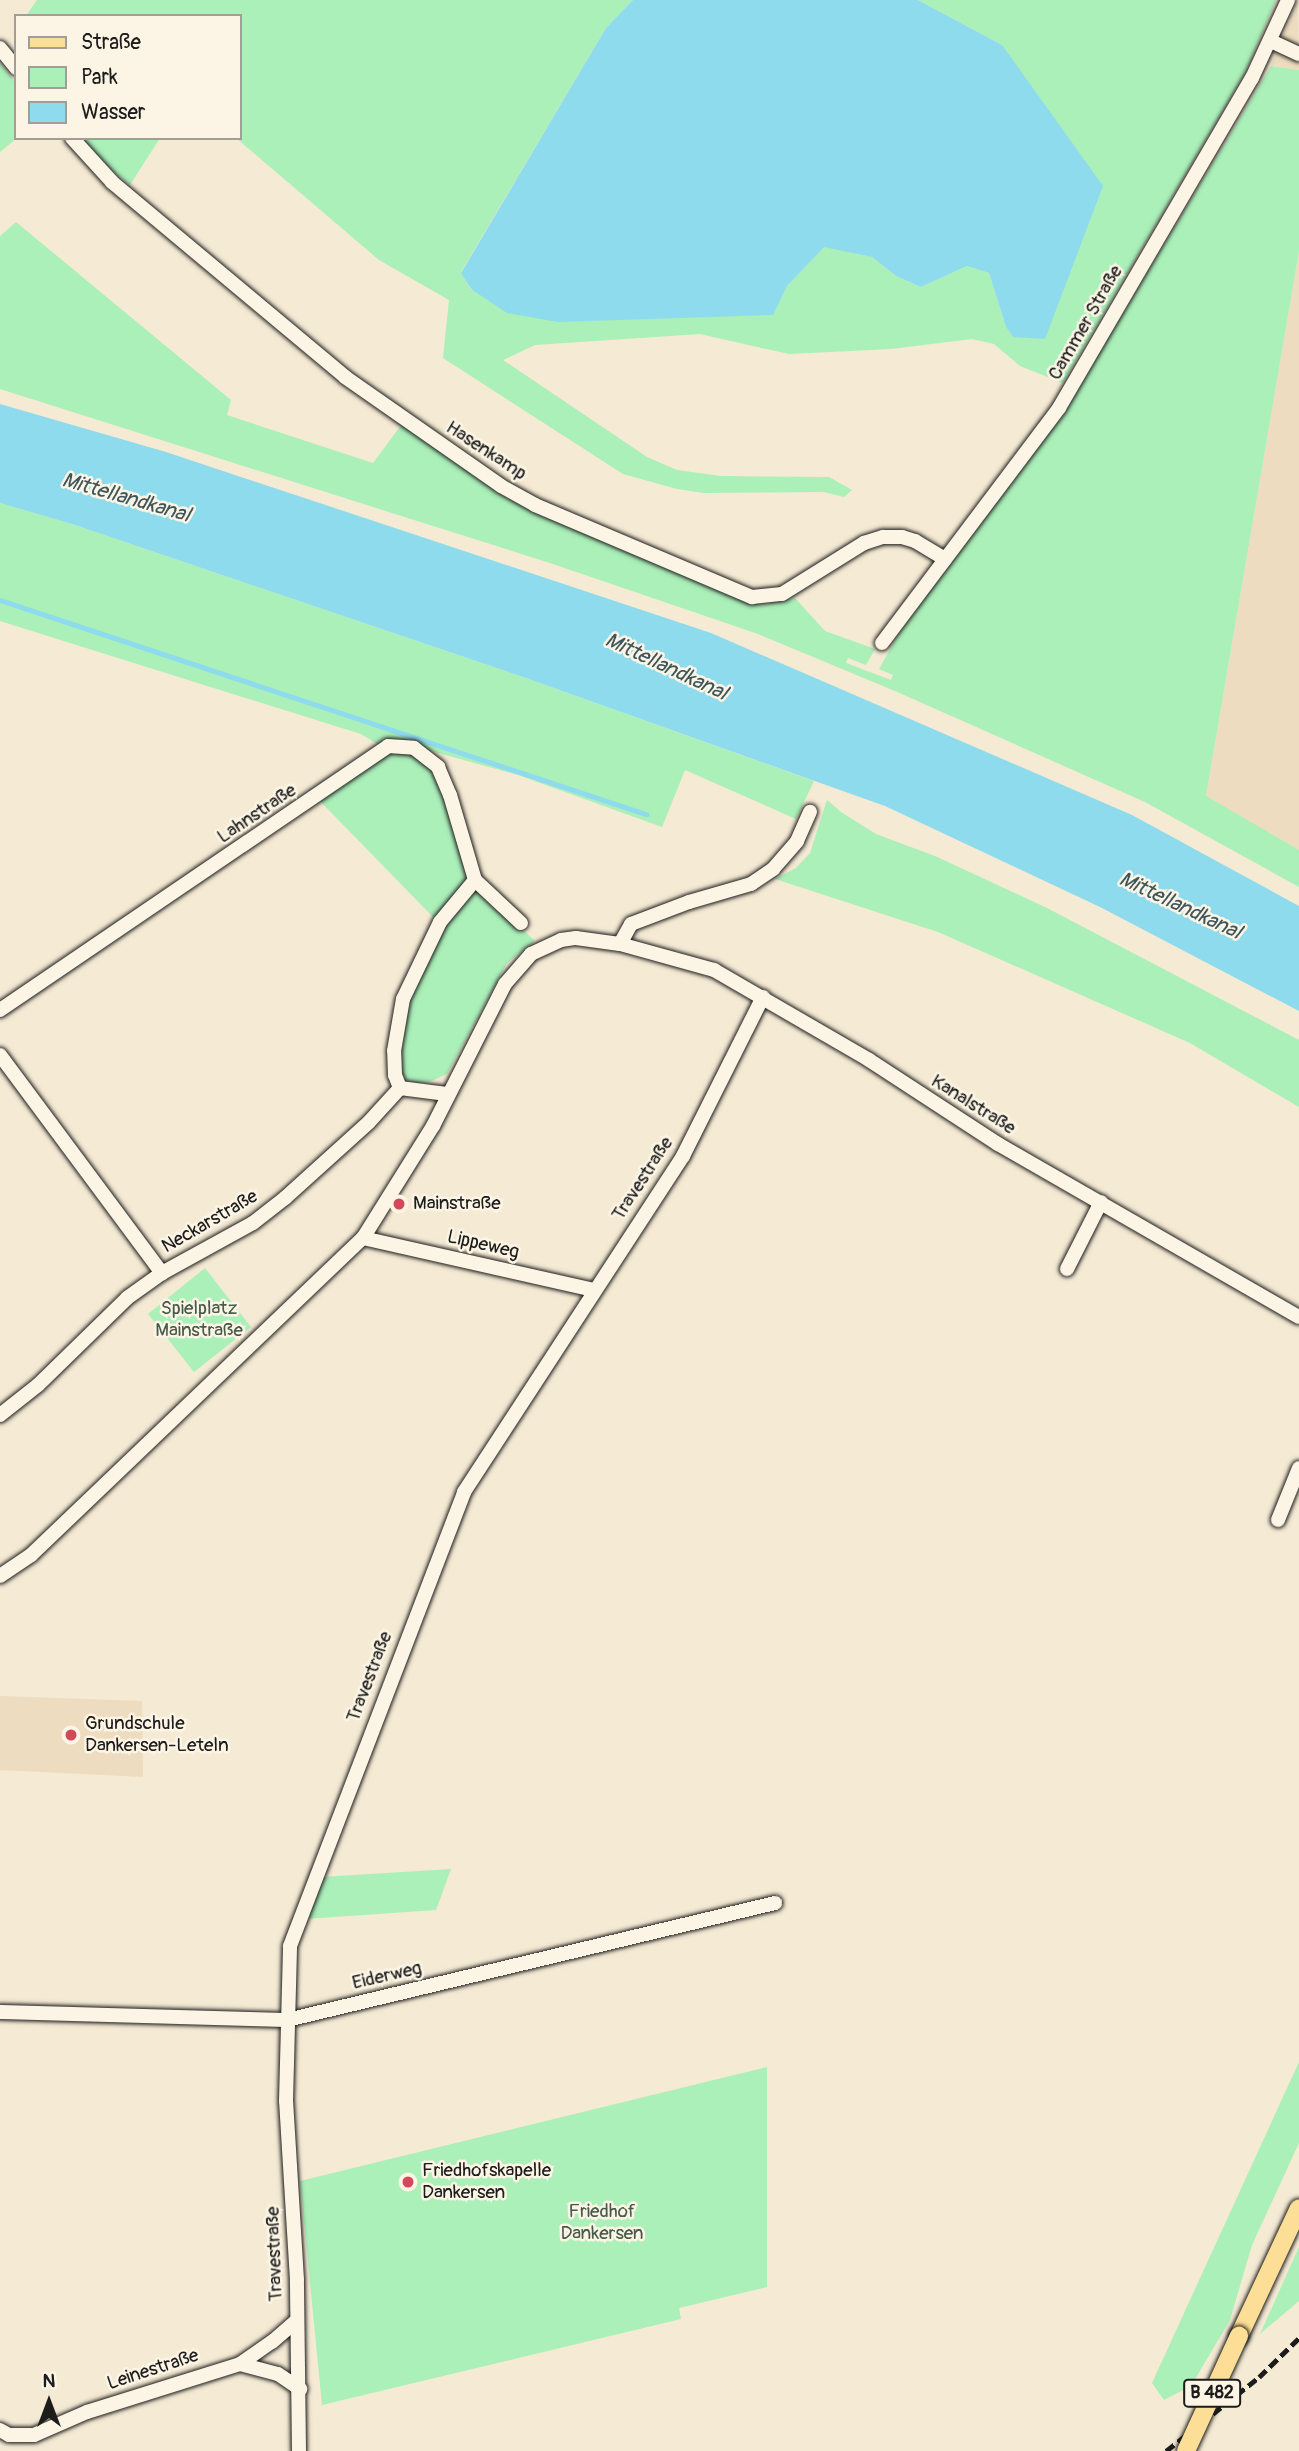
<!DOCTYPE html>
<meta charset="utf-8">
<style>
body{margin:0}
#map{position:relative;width:1299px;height:2451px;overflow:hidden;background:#f5ead4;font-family:Pangolin,sans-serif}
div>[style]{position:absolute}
.built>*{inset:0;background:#eddcbf}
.green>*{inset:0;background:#abefb9}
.water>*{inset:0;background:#8edbed}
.stream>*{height:4.5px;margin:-2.25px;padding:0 2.25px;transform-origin:2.25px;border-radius:2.25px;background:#8edbed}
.roads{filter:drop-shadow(0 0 2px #1c1c1c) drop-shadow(0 0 2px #1c1c1c)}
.minor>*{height:14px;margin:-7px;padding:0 7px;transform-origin:7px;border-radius:7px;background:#fcf5e5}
.major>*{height:18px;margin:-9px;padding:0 9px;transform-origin:9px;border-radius:9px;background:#fdde96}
.rail>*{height:4.5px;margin-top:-2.25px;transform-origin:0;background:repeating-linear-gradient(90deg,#1c1c1c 0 10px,transparent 0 15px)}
.bridges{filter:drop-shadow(0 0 2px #1c1c1c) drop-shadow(0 0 2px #1c1c1c)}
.major-bridge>*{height:18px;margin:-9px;padding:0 9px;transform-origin:9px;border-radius:9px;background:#fdde96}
.dots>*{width:19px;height:19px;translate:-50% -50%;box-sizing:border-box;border:4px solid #fcf5e5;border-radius:50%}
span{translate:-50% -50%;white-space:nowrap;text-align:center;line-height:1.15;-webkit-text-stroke:5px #fcf5e5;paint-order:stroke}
.shield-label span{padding:2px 5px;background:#fcf5e5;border:2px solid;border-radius:5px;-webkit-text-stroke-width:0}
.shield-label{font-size:18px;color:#1c1c1c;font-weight:700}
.street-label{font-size:19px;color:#1c1c1c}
.poi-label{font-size:19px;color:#1c1c1c}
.left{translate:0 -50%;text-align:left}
.park-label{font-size:19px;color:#475b4b}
.water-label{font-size:21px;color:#3e555b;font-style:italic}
.legend{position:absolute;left:14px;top:14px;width:228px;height:126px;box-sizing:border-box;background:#fcf5e5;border:2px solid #a29e95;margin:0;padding:9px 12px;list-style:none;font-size:21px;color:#1c1c1c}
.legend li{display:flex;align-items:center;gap:14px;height:35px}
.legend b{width:35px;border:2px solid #a29e95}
.north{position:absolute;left:14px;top:2367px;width:70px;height:70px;-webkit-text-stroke:5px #fcf5e5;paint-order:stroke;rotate:0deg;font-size:19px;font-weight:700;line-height:28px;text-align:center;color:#1c1c1c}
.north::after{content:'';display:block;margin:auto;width:24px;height:32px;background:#1c1c1c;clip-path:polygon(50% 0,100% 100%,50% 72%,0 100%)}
</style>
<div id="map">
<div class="built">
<i style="clip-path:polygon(1298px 0,1299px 70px,1271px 66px)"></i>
<i style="clip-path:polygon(1299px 251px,1299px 850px,1206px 797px)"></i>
<i style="clip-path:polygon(0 1696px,142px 1701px,143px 1777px,0 1770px)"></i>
</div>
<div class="green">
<i style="clip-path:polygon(37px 0,633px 0,606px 28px,461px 272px,471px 290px,772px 315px,787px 286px,824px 246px,872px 257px,896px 276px,921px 287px,967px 266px,989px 273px,1006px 327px,1013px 337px,1002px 45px,918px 0,1276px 0,1246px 71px,1063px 383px,1020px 366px,994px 344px,972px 339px,891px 349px,789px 354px,700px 334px,535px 345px,503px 360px,647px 457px,677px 470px,721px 476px,829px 477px,852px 490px,844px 497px,824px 492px,704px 493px,677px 489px,623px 474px,443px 358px,449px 300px,379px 260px,236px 138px,240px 138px,240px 16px,26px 16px)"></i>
<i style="clip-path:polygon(0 63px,16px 83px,17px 138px,0 152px)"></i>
<i style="clip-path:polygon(1271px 66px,1299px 70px,1299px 251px,1206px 796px,1299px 850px,1299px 887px,1145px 802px,895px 691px,758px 634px,550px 563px,0 389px,0 236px,16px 222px,231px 400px,227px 415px,373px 463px,402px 424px,501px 493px,656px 563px,762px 605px,795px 598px,825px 631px,875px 649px,866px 665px,848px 658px,846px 663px,891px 680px,893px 675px,879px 669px,901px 630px,1074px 395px)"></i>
<i style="clip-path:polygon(82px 138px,160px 138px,130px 185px,103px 163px)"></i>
<i style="clip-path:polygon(0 503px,72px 524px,523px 677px,814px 781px,796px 819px,685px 770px,662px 827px,518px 775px,431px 751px,412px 741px,398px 739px,379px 745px,361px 734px,0 621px)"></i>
<i style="clip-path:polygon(388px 751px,413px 752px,438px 774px,473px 878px,437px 921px,318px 799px)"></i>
<i style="clip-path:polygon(827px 800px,841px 812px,876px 834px,935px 856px,1047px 908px,1299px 1040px,1299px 1107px,1190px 1043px,938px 932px,775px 879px,796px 868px,810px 853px)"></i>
<i style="clip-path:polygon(476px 886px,535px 941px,507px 963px,447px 1074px,429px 1082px,415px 1083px,405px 1079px,401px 1069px,399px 1030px,428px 949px)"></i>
<i style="clip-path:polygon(205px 1268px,251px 1327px,194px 1372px,148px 1314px)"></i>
<i style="clip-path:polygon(451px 1869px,436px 1910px,305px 1919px,321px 1877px)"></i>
<i style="clip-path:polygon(1299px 2062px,1299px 2143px,1252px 2245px,1230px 2320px,1191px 2386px,1164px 2400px,1152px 2383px)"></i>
<i style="clip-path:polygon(767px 2067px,767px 2287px,679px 2308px,681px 2319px,322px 2405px,300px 2181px)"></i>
<i style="clip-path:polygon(1299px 2247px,1299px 2301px,1260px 2334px)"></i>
</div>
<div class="water">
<i style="clip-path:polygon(633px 0,918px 0,1002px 45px,1103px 186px,1045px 339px,1013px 337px,1006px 327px,989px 273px,967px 266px,921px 287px,896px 276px,872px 257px,824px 247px,787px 286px,773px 315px,558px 322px,507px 313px,471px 289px,461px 273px,606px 28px)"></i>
<i style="clip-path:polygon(0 404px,166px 452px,711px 633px,1132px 815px,1299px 906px,1299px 1011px,1100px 907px,885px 806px,523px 677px,72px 524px,0 503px)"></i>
</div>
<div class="stream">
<i style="left:0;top:600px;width:681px;rotate:18.33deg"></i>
</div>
<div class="roads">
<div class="minor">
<i style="left:1271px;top:41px;width:31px;rotate:25deg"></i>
<i style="left:0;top:48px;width:26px;rotate:51deg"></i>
<i style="left:72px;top:138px;width:59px;rotate:47.7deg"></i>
<i style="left:112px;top:182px;width:304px;rotate:39.9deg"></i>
<i style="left:345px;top:377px;width:190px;rotate:34.9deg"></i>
<i style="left:501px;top:486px;width:39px;rotate:29deg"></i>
<i style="left:535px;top:505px;width:236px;rotate:23deg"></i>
<i style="left:752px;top:597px;width:30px;rotate:-6deg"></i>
<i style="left:782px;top:594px;width:97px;rotate:-31.9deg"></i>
<i style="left:864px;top:543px;width:20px;rotate:-18deg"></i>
<i style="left:883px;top:537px;width:19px"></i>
<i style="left:902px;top:537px;width:14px;rotate:17deg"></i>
<i style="left:915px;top:541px;width:35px;rotate:31deg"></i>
<i style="left:882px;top:643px;width:294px;rotate:-53deg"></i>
<i style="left:1059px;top:408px;width:382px;rotate:-59.7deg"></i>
<i style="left:1252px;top:78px;width:86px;rotate:-65.2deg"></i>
<i style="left:620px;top:944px;width:23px;rotate:-61deg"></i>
<i style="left:631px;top:924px;width:62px;rotate:-20.8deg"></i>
<i style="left:689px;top:902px;width:65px;rotate:-16.2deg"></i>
<i style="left:751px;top:884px;width:27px;rotate:-34deg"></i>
<i style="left:773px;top:869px;width:37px;rotate:-49deg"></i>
<i style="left:797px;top:841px;width:32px;rotate:-66deg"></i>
<i style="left:0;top:1010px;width:469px;rotate:-34.2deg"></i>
<i style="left:388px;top:746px;width:26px;rotate:4deg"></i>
<i style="left:414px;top:748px;width:31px;rotate:38deg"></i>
<i style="left:438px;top:767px;width:30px;rotate:67deg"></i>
<i style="left:450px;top:795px;width:89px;rotate:73.6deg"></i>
<i style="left:475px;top:880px;width:63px;rotate:43.1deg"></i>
<i style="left:0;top:1055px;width:272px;rotate:53.4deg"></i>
<i style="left:400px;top:1088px;width:14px;rotate:-111deg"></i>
<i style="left:395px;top:1075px;width:24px;rotate:-92deg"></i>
<i style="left:394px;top:1051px;width:53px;rotate:-80.2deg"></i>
<i style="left:403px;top:999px;width:85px;rotate:-64.3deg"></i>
<i style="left:440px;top:922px;width:55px;rotate:-50.2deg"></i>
<i style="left:363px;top:1238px;width:237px;rotate:12.7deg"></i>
<i style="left:1067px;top:1269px;width:75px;rotate:-63.1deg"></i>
<i style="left:0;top:1415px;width:48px;rotate:-38.3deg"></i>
<i style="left:38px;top:1385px;width:124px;rotate:-44.3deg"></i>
<i style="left:127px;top:1298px;width:43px;rotate:-35.5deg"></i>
<i style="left:162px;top:1273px;width:104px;rotate:-28.8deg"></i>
<i style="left:253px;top:1223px;width:41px;rotate:-38deg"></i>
<i style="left:285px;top:1198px;width:113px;rotate:-42.1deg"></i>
<i style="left:369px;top:1122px;width:46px;rotate:-47.6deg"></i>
<i style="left:400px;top:1088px;width:47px;rotate:7.3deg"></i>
<i style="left:1278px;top:1520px;width:56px;rotate:-68deg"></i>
<i style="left:0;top:1576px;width:37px;rotate:-34deg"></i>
<i style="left:31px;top:1555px;width:459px;rotate:-43.7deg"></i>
<i style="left:363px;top:1238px;width:132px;rotate:-58deg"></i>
<i style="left:433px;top:1126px;width:159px;rotate:-63.1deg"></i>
<i style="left:505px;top:984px;width:40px;rotate:-49deg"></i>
<i style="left:531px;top:954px;width:33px;rotate:-25deg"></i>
<i style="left:561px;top:940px;width:15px;rotate:-8deg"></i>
<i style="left:576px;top:938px;width:44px;rotate:7.8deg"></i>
<i style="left:620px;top:944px;width:98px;rotate:15.5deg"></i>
<i style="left:714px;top:970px;width:179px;rotate:30.1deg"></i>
<i style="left:869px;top:1060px;width:154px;rotate:33.1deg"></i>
<i style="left:998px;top:1144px;width:347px;rotate:29.9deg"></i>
<i style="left:0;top:2012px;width:287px;rotate:1.6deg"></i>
<i style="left:287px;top:2020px;width:502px;rotate:-13.48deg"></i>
<i style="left:240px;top:2364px;width:39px;rotate:-35deg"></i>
<i style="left:272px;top:2342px;width:33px;rotate:-41deg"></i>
<i style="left:0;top:2430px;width:10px;rotate:29deg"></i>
<i style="left:9px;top:2435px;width:25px"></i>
<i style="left:34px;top:2435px;width:58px;rotate:-23.5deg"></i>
<i style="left:87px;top:2412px;width:160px;rotate:-17.4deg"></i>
<i style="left:240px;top:2364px;width:39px;rotate:15deg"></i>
<i style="left:278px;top:2374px;width:27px;rotate:34deg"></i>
<i style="left:299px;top:2451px;width:171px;rotate:-90.7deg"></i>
<i style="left:297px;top:2280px;width:179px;rotate:-93.5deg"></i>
<i style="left:286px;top:2101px;width:155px;rotate:-88.5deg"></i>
<i style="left:290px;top:1946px;width:486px;rotate:-69deg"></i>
<i style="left:464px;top:1492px;width:401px;rotate:-56.9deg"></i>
<i style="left:683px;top:1156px;width:178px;rotate:-63.3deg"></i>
</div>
<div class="major">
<i style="left:1239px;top:2336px;width:141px;rotate:-64.9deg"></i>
</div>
</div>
<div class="rail">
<i style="left:1166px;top:2451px;width:119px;rotate:-38.5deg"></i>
<i style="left:1259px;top:2377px;width:56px;rotate:-44.3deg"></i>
</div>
<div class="bridges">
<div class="major-bridge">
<i style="left:1186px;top:2451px;width:127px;rotate:-65.3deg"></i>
</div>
</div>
<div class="dots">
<i style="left:399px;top:1204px;background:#d1495b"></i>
<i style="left:71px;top:1735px;background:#d1495b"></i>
<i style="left:408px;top:2182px;background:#d1495b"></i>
</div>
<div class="shield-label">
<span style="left:1212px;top:2393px">B 482</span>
</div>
<div class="street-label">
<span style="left:1086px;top:323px;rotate:-60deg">Cammer Straße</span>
<span style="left:486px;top:451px;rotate:33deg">Hasenkamp</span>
<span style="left:257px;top:814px;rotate:-34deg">Lahnstraße</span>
<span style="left:973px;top:1105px;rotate:32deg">Kanalstraße</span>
<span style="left:643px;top:1179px;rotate:-57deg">Travestraße</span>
<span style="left:210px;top:1222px;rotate:-30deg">Neckarstraße</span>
<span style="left:483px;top:1245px;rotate:13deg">Lippeweg</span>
<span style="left:370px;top:1677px;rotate:-69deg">Travestraße</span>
<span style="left:387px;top:1976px;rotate:-13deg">Eiderweg</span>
<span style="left:275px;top:2254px;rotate:-92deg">Travestraße</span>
<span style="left:153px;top:2370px;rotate:-18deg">Leinestraße</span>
</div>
<div class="poi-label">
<span class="left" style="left:413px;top:1204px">Mainstraße</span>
<span class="left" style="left:85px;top:1735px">Grundschule<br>Dankersen-Leteln</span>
<span class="left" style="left:422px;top:2182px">Friedhofskapelle<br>Dankersen</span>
</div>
<div class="park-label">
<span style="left:199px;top:1320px">Spielplatz<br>Mainstraße</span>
<span style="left:602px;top:2223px">Friedhof<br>Dankersen</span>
</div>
<div class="water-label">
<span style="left:126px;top:498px;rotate:16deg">Mittellandkanal</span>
<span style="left:666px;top:667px;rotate:25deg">Mittellandkanal</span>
<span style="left:1180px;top:906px;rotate:25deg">Mittellandkanal</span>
</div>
<ul class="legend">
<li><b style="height:9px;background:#fdde96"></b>Straße</li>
<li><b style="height:19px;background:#abefb9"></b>Park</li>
<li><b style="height:19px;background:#8edbed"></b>Wasser</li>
</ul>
<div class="north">N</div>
</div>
